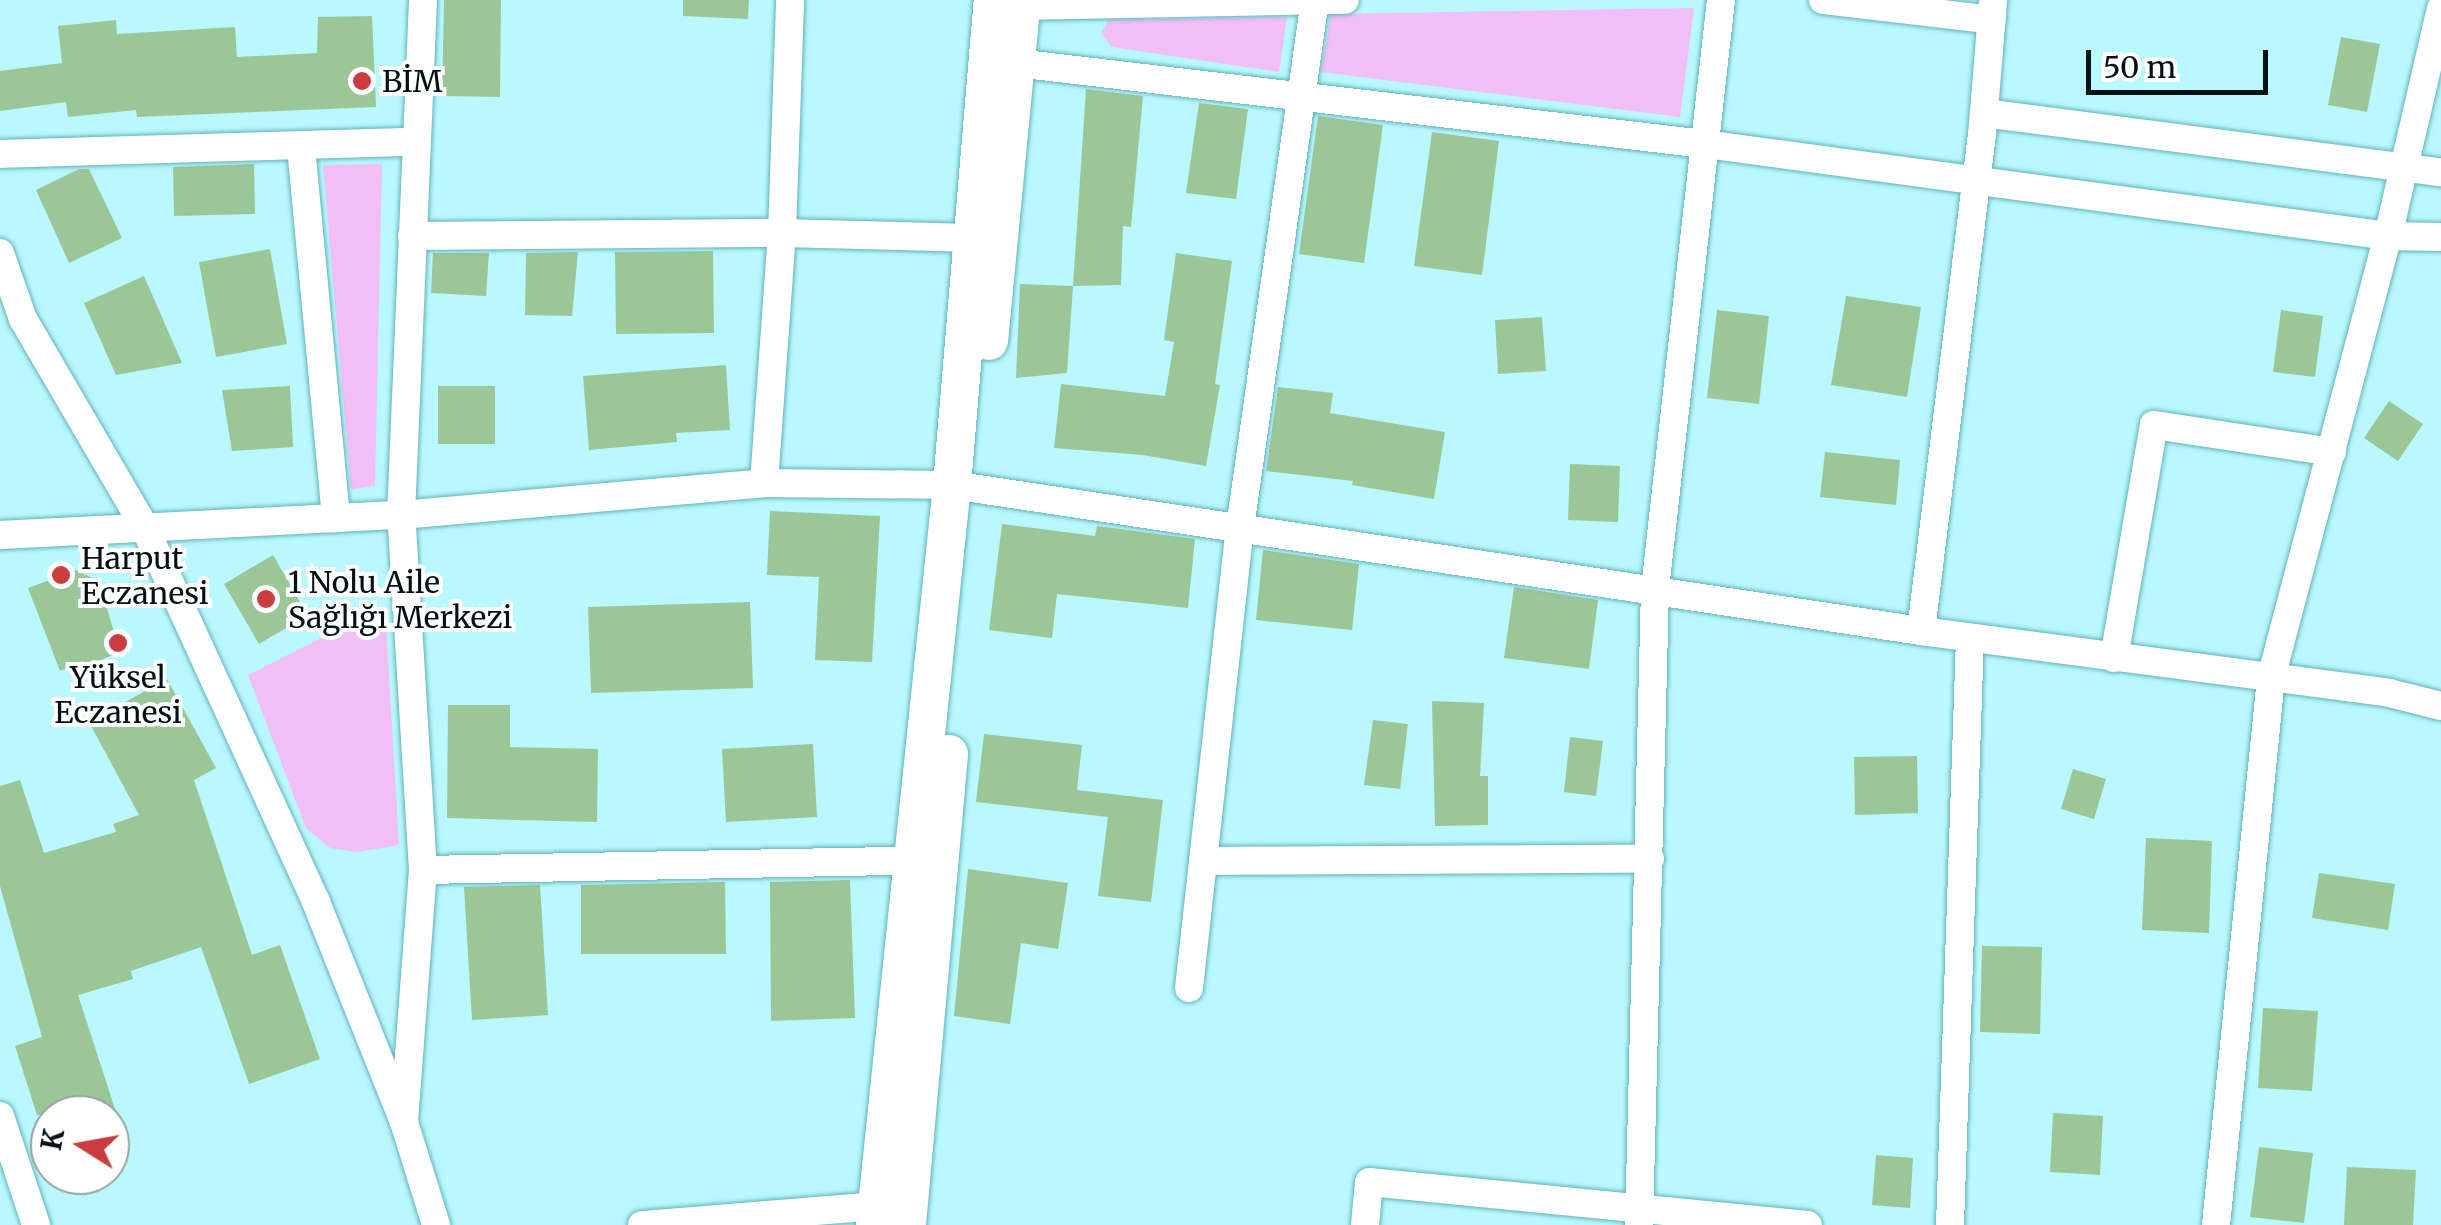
<!DOCTYPE html>
<meta charset="utf-8">
<style>
body{margin:0}
#map{position:relative;width:2441px;height:1225px;overflow:hidden;background:#b9f8fe;font-family:Merriweather,serif}
div>[style]{position:absolute}
.green>*{inset:0;background:#f2bef7}
.building>*{inset:0;background:#9bc698}
.roads{filter:drop-shadow(0 0 2px #63b2ba) drop-shadow(0 0 2px #63b2ba)}
.street>*{height:28px;margin:-14px;padding:0 14px;transform-origin:14px;border-radius:14px;background:#fff}
.secondary>*{height:38px;margin:-19px;padding:0 19px;transform-origin:19px;border-radius:19px;background:#fff}
.dots>*{width:28px;height:28px;translate:-50% -50%;box-sizing:border-box;border:5px solid #fff;border-radius:50%}
span{translate:-50% -50%;white-space:nowrap;text-align:center;line-height:1.15;-webkit-text-stroke:8px #fff;paint-order:stroke}
.poi-label{font-size:30px;color:#001113}
.left{translate:0 -50%;text-align:left}
.north{position:absolute;left:30px;top:1095px;width:100px;height:100px;box-sizing:border-box;background:#fff;border:2px solid #99a0a1;border-radius:50%;rotate:281deg;font-size:28px;font-weight:700;line-height:40px;text-align:center;color:#001113}
.north::after{content:'';display:block;margin:auto;width:35px;height:45px;background:#cb3c40;clip-path:polygon(50% 0,100% 100%,50% 72%,0 100%)}
.scale{position:absolute;left:2086px;top:50px;width:182px;height:45px;box-sizing:border-box;border:5px solid #001113;border-top:0;padding-left:12px;font-size:30px;line-height:35px;white-space:nowrap;color:#001113;-webkit-text-stroke:8px #fff;paint-order:stroke}
</style>
<div id="map">
<div class="green">
<i style="clip-path:polygon(1694px 8px,1680px 117px,1321px 72px,1331px 14px)"></i>
<i style="clip-path:polygon(1287px 17px,1279px 72px,1112px 47px,1101px 33px,1109px 20px)"></i>
<i style="clip-path:polygon(382px 164px,375px 486px,351px 489px,323px 165px)"></i>
<i style="clip-path:polygon(385px 606px,399px 845px,357px 852px,330px 848px,306px 828px,248px 675px)"></i>
</div>
<div class="building">
<i style="clip-path:polygon(444px 0,501px 0,500px 97px,442px 96px)"></i>
<i style="clip-path:polygon(683px 0,749px 0,748px 19px,683px 16px)"></i>
<i style="clip-path:polygon(372px 16px,376px 107px,137px 117px,136px 110px,68px 117px,66px 102px,0 111px,0 71px,62px 63px,58px 26px,116px 20px,117px 34px,235px 27px,237px 57px,317px 53px,318px 17px)"></i>
<i style="clip-path:polygon(2341px 37px,2380px 44px,2367px 112px,2328px 105px)"></i>
<i style="clip-path:polygon(1086px 89px,1143px 96px,1131px 227px,1123px 226px,1121px 285px,1073px 286px)"></i>
<i style="clip-path:polygon(1199px 103px,1248px 109px,1236px 199px,1186px 193px)"></i>
<i style="clip-path:polygon(1318px 116px,1383px 125px,1364px 263px,1299px 254px)"></i>
<i style="clip-path:polygon(1432px 132px,1499px 141px,1482px 275px,1414px 266px)"></i>
<i style="clip-path:polygon(254px 164px,255px 214px,174px 216px,173px 167px)"></i>
<i style="clip-path:polygon(79px 169px,89px 169px,122px 238px,69px 263px,36px 190px)"></i>
<i style="clip-path:polygon(270px 249px,287px 344px,216px 357px,199px 262px)"></i>
<i style="clip-path:polygon(713px 251px,714px 333px,616px 334px,615px 252px)"></i>
<i style="clip-path:polygon(578px 252px,572px 316px,525px 315px,526px 253px)"></i>
<i style="clip-path:polygon(433px 253px,489px 253px,486px 296px,431px 293px)"></i>
<i style="clip-path:polygon(1176px 253px,1232px 261px,1215px 384px,1220px 385px,1206px 466px,1143px 455px,1054px 448px,1061px 384px,1165px 396px,1174px 342px,1164px 340px)"></i>
<i style="clip-path:polygon(144px 276px,182px 363px,116px 375px,84px 303px)"></i>
<i style="clip-path:polygon(1020px 284px,1073px 286px,1067px 373px,1016px 378px)"></i>
<i style="clip-path:polygon(1846px 296px,1921px 307px,1907px 397px,1831px 385px)"></i>
<i style="clip-path:polygon(1717px 310px,1769px 316px,1759px 404px,1707px 398px)"></i>
<i style="clip-path:polygon(2281px 310px,2323px 316px,2315px 377px,2273px 372px)"></i>
<i style="clip-path:polygon(1542px 317px,1546px 371px,1498px 374px,1495px 320px)"></i>
<i style="clip-path:polygon(726px 365px,730px 430px,676px 433px,677px 442px,589px 450px,583px 376px)"></i>
<i style="clip-path:polygon(290px 386px,293px 447px,232px 451px,222px 390px)"></i>
<i style="clip-path:polygon(438px 386px,495px 386px,495px 444px,438px 444px)"></i>
<i style="clip-path:polygon(1278px 387px,1333px 393px,1330px 413px,1445px 432px,1434px 499px,1352px 485px,1353px 481px,1266px 471px)"></i>
<i style="clip-path:polygon(2389px 401px,2423px 424px,2398px 461px,2364px 438px)"></i>
<i style="clip-path:polygon(1825px 452px,1900px 460px,1896px 505px,1820px 497px)"></i>
<i style="clip-path:polygon(1570px 464px,1620px 466px,1618px 522px,1568px 520px)"></i>
<i style="clip-path:polygon(770px 511px,880px 516px,872px 662px,815px 660px,819px 577px,767px 575px)"></i>
<i style="clip-path:polygon(1002px 524px,1095px 536px,1097px 526px,1195px 539px,1188px 608px,1057px 594px,1052px 638px,989px 630px)"></i>
<i style="clip-path:polygon(1263px 550px,1359px 564px,1352px 630px,1256px 620px)"></i>
<i style="clip-path:polygon(273px 555px,308px 615px,259px 644px,224px 584px)"></i>
<i style="clip-path:polygon(76px 570px,92px 578px,103px 595px,120px 652px,85px 667px,83px 661px,60px 671px,28px 588px)"></i>
<i style="clip-path:polygon(1514px 587px,1598px 600px,1589px 669px,1504px 658px)"></i>
<i style="clip-path:polygon(750px 602px,753px 688px,591px 693px,588px 607px)"></i>
<i style="clip-path:polygon(167px 679px,216px 768px,194px 780px,252px 955px,280px 945px,320px 1059px,249px 1084px,201px 947px,131px 971px,133px 979px,78px 995px,117px 1115px,37px 1115px,15px 1046px,42px 1037px,0 886px,0 786px,20px 780px,44px 853px,116px 832px,113px 824px,139px 815px,89px 722px)"></i>
<i style="clip-path:polygon(1432px 701px,1484px 703px,1480px 776px,1488px 776px,1488px 825px,1435px 826px)"></i>
<i style="clip-path:polygon(448px 705px,510px 705px,510px 747px,598px 749px,597px 822px,447px 818px)"></i>
<i style="clip-path:polygon(1373px 720px,1408px 724px,1400px 789px,1364px 785px)"></i>
<i style="clip-path:polygon(984px 734px,1082px 745px,1077px 790px,1163px 800px,1151px 902px,1098px 896px,1108px 817px,976px 802px)"></i>
<i style="clip-path:polygon(1570px 737px,1603px 741px,1596px 796px,1564px 792px)"></i>
<i style="clip-path:polygon(813px 744px,817px 817px,726px 822px,722px 749px)"></i>
<i style="clip-path:polygon(1917px 756px,1918px 813px,1855px 815px,1854px 757px)"></i>
<i style="clip-path:polygon(2073px 769px,2106px 779px,2094px 819px,2061px 809px)"></i>
<i style="clip-path:polygon(2146px 838px,2212px 841px,2209px 933px,2142px 930px)"></i>
<i style="clip-path:polygon(968px 869px,1068px 883px,1058px 949px,1021px 943px,1010px 1024px,954px 1016px)"></i>
<i style="clip-path:polygon(2319px 873px,2395px 884px,2388px 930px,2312px 918px)"></i>
<i style="clip-path:polygon(850px 880px,855px 1018px,771px 1021px,770px 882px)"></i>
<i style="clip-path:polygon(725px 882px,726px 954px,581px 954px,581px 885px)"></i>
<i style="clip-path:polygon(540px 885px,548px 1015px,472px 1020px,464px 887px)"></i>
<i style="clip-path:polygon(1982px 946px,2042px 947px,2040px 1034px,1980px 1032px)"></i>
<i style="clip-path:polygon(2263px 1008px,2318px 1011px,2312px 1091px,2258px 1088px)"></i>
<i style="clip-path:polygon(2053px 1113px,2103px 1116px,2100px 1175px,2050px 1172px)"></i>
<i style="clip-path:polygon(2259px 1147px,2313px 1153px,2304px 1223px,2250px 1217px)"></i>
<i style="clip-path:polygon(1876px 1155px,1913px 1158px,1910px 1208px,1872px 1205px)"></i>
<i style="clip-path:polygon(2347px 1167px,2416px 1170px,2413px 1225px,2344px 1225px)"></i>
</div>
<div class="roads">
<div class="street">
<i style="left:1823px;top:0;width:170px;rotate:6.7deg"></i>
<i style="left:1022px;top:6px;width:323px;rotate:-1.1deg"></i>
<i style="left:1016px;top:63px;width:694px;rotate:6.71deg"></i>
<i style="left:1705px;top:144px;width:689px;rotate:7.67deg"></i>
<i style="left:2388px;top:236px;width:53px;rotate:1.1deg"></i>
<i style="left:1984px;top:113px;width:461px;rotate:7.4deg"></i>
<i style="left:301px;top:147px;width:373px;rotate:84.6deg"></i>
<i style="left:0;top:154px;width:416px;rotate:-1.7deg"></i>
<i style="left:412px;top:236px;width:370px;rotate:-0.5deg"></i>
<i style="left:782px;top:233px;width:190px;rotate:1.5deg"></i>
<i style="left:0;top:253px;width:70px;rotate:70.8deg"></i>
<i style="left:23px;top:319px;width:240px;rotate:59.7deg"></i>
<i style="left:144px;top:526px;width:413px;rotate:65.4deg"></i>
<i style="left:316px;top:902px;width:237px;rotate:68.2deg"></i>
<i style="left:404px;top:1122px;width:108px;rotate:72.7deg"></i>
<i style="left:764px;top:483px;width:251px;rotate:-85.9deg"></i>
<i style="left:782px;top:233px;width:233px;rotate:-88deg"></i>
<i style="left:0;top:535px;width:401px;rotate:-2.9deg"></i>
<i style="left:401px;top:515px;width:364px;rotate:-5deg"></i>
<i style="left:764px;top:483px;width:188px;rotate:0.6deg"></i>
<i style="left:952px;top:485px;width:980px;rotate:8.57deg"></i>
<i style="left:1921px;top:631px;width:472px;rotate:7.5deg"></i>
<i style="left:2389px;top:693px;width:54px;rotate:14deg"></i>
<i style="left:1921px;top:631px;width:500px;rotate:-83deg"></i>
<i style="left:1982px;top:135px;width:135px;rotate:-85.3deg"></i>
<i style="left:2114px;top:658px;width:236px;rotate:-80.3deg"></i>
<i style="left:2154px;top:425px;width:180px;rotate:8.6deg"></i>
<i style="left:1204px;top:861px;width:446px;rotate:-0.3deg"></i>
<i style="left:423px;top:870px;width:488px;rotate:-1.1deg"></i>
<i style="left:1189px;top:988px;width:463px;rotate:-83.7deg"></i>
<i style="left:1240px;top:528px;width:533px;rotate:-81.92deg"></i>
<i style="left:0;top:1116px;width:115px;rotate:71.7deg"></i>
<i style="left:404px;top:1122px;width:253px;rotate:-85.7deg"></i>
<i style="left:423px;top:870px;width:356px;rotate:-93.5deg"></i>
<i style="left:401px;top:515px;width:515px;rotate:-87.55deg"></i>
<i style="left:642px;top:1225px;width:235px;rotate:-4.6deg"></i>
<i style="left:1365px;top:1225px;width:43px;rotate:-84.7deg"></i>
<i style="left:1369px;top:1182px;width:441px;rotate:5.6deg"></i>
<i style="left:1639px;top:1225px;width:636px;rotate:-88.56deg"></i>
<i style="left:1655px;top:589px;width:593px;rotate:-83.61deg"></i>
<i style="left:1950px;top:1225px;width:587px;rotate:-88.05deg"></i>
<i style="left:2216px;top:1225px;width:550px;rotate:-84.26deg"></i>
<i style="left:2271px;top:678px;width:457px;rotate:-75.2deg"></i>
<i style="left:2388px;top:236px;width:234px;rotate:-76.9deg"></i>
</div>
<div class="secondary">
<i style="left:989px;top:341px;width:343px;rotate:-84.5deg"></i>
<i style="left:875px;top:1225px;width:744px;rotate:-84.06deg"></i>
<i style="left:952px;top:485px;width:487px;rotate:-85.2deg"></i>
<i style="left:907px;top:1225px;width:473px;rotate:-84.9deg"></i>
</div>
</div>
<div class="dots">
<i style="left:362px;top:81px;background:#cb3c40"></i>
<i style="left:61px;top:575px;background:#cb3c40"></i>
<i style="left:266px;top:599px;background:#cb3c40"></i>
<i style="left:118px;top:643px;background:#cb3c40"></i>
</div>
<div class="poi-label">
<span class="left" style="left:382px;top:81px">BİM</span>
<span class="left" style="left:81px;top:575px">Harput<br>Eczanesi</span>
<span class="left" style="left:288px;top:599px">1 Nolu Aile<br>Sağlığı Merkezi</span>
<span style="left:118px;top:694px">Yüksel<br>Eczanesi</span>
</div>
<div class="north">K</div>
<div class="scale">50 m</div>
</div>
